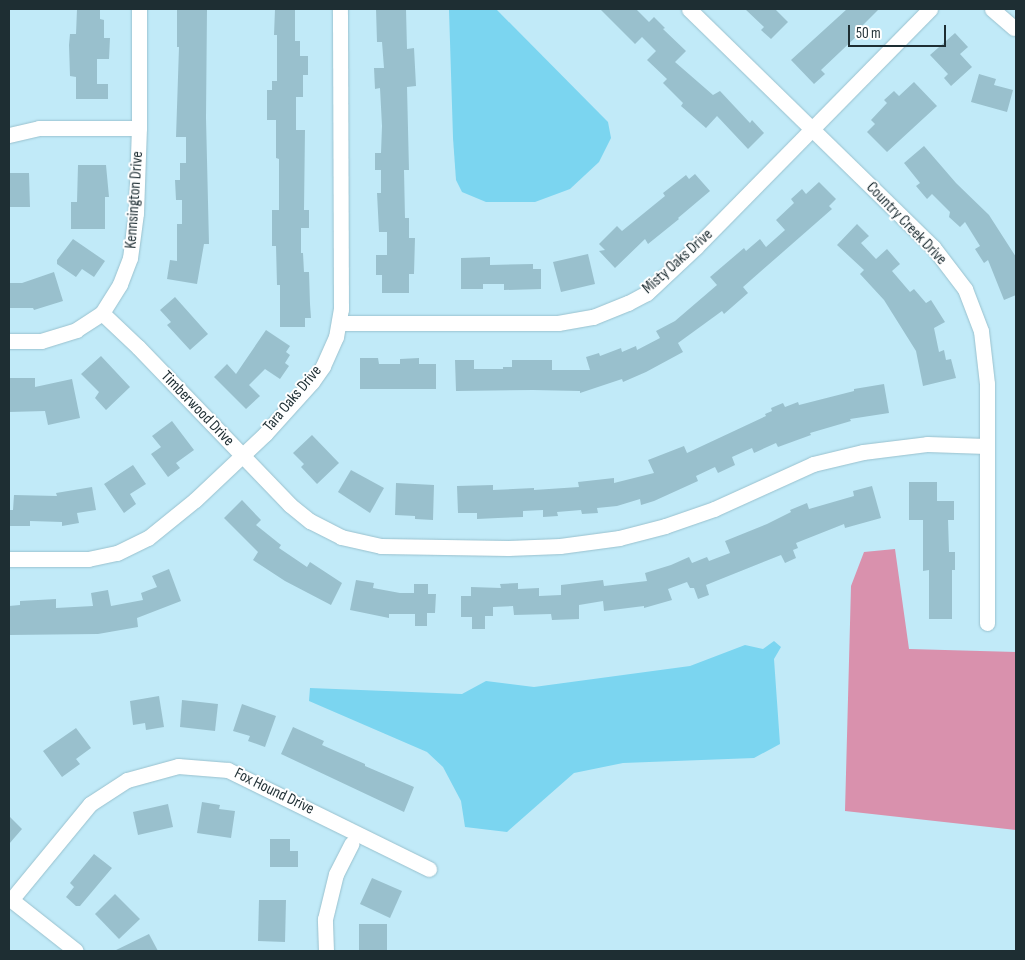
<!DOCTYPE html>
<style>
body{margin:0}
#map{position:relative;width:1025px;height:960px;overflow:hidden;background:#c1eaf8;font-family:"Sofia Sans Condensed",sans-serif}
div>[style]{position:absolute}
.forest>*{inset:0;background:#d991ad}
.water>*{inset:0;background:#7bd5f0}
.building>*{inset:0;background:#99c0cd}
.roads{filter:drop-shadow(0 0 1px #99c1ce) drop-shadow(0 0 1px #99c1ce)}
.street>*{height:15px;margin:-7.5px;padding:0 7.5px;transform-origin:7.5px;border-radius:7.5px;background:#fff}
span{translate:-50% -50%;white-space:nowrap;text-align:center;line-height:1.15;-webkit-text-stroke:4px #fff;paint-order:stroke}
.street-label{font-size:16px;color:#1e2e33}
.frame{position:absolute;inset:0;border:10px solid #1e2e33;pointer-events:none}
.scale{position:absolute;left:848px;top:25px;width:98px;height:22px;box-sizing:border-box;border:2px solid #1e2e33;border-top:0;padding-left:6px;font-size:15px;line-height:18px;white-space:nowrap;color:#1e2e33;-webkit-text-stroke:4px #fff;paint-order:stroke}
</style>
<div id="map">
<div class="forest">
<i style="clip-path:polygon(895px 549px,909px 649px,1016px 652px,1016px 830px,845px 811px,851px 586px,864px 552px)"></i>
</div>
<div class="water">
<i style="clip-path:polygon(449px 9px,496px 9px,608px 122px,611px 138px,599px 162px,570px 189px,535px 202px,486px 202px,462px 192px,456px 180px,453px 138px)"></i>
<i style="clip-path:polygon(774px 641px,781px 647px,774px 659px,780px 744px,754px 758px,623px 763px,574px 773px,507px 832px,465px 827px,461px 801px,443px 767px,427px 752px,309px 701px,310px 688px,462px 694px,486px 681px,534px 687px,690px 666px,745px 645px,763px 649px)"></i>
</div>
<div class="building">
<i style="clip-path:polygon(77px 9px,100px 9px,100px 19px,104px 20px,104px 38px,110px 38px,109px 59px,97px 59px,97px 84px,108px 84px,108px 99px,76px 99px,76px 77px,70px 76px,69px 45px,70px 34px,76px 34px)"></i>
<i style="clip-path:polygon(177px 9px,207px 9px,206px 118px,209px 244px,204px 244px,197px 284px,167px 279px,170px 260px,177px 261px,177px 224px,182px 224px,182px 200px,176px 200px,175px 180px,180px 180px,180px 163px,186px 163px,186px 137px,176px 137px,179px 47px,177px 47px)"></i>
<i style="clip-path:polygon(275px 9px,295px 9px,295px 41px,300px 41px,300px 56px,308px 56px,308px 75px,303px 75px,303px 97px,296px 97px,296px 130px,305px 130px,304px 210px,309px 210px,309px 228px,301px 228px,301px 253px,303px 253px,304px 272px,309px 272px,310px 304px,311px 318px,305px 318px,305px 327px,280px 327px,280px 285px,277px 285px,276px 246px,272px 246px,272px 210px,279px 210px,279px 159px,276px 158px,276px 120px,267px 120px,267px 90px,272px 90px,272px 81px,277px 81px,277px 35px,274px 35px)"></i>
<i style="clip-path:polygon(376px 9px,406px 9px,407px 49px,414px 48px,416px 86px,407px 87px,409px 170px,404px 170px,405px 218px,409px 218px,409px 238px,415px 238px,414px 274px,409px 274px,409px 293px,382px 293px,382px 275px,376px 275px,376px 255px,387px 255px,387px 232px,379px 232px,377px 193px,381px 193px,381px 170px,375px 170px,375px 153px,381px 153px,382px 126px,380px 88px,375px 89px,374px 68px,384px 68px,382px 42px,377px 42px)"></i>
<i style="clip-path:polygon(600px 9px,636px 9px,649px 22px,654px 17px,665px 28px,663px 29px,686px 51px,675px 62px,713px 95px,720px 91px,750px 123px,752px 120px,764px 133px,748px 149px,717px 116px,706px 128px,681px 106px,683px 103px,663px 83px,667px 79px,647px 60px,656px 51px,642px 37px,635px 44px)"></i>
<i style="clip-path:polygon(745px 9px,775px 9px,788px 22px,771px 39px,761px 30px,764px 27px)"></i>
<i style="clip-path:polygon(847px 9px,879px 9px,857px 31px,859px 34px,821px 70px,825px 74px,814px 84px,791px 60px)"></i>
<i style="clip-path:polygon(955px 33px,968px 47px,960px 54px,972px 67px,951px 86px,944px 78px,948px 74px,930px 55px)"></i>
<i style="clip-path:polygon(979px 74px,996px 79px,994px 85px,1013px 90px,1007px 112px,971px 102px)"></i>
<i style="clip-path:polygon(914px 82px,937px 106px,887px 152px,867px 132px,875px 124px,871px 120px,887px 103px,884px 100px,894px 91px,899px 96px)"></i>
<i style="clip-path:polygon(924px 146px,956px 183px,989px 215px,1016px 257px,1016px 295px,1004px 300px,988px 260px,984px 263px,975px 249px,980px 246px,965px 222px,960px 227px,949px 217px,950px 212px,932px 194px,927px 199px,916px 186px,920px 183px,904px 163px)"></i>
<i style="clip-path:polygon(78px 165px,106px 165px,109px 197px,105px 197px,105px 229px,71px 229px,71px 202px,77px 202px)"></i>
<i style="clip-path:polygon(10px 173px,29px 173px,30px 207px,9px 207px)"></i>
<i style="clip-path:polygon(695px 174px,710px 191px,678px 218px,679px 219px,648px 244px,645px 239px,615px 268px,599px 251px,605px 250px,599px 244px,617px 226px,622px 231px,665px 196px,663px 193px,686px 175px,689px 179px)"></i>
<i style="clip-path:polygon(819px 182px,836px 199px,829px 206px,832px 209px,743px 287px,748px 293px,724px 314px,722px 311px,678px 343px,683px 352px,646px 372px,623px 382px,622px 379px,580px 393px,580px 391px,533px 390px,456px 391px,455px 360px,474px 360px,474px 369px,503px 369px,503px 367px,512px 367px,512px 360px,552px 360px,552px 370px,590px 370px,586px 357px,599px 353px,600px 356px,621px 348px,622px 352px,636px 346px,637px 350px,660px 338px,656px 331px,675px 321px,717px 285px,710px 277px,744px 248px,746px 251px,760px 239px,766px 247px,785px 230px,776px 220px,794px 203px,791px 199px,802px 189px,806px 194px)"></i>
<i style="clip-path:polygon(857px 224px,869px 236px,861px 243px,876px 259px,887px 249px,900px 264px,892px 271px,910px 292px,914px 289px,926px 303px,931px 300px,945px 322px,934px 328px,939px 352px,944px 350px,946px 360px,951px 359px,956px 378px,923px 386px,916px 351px,884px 300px,860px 274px,864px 270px,837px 245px)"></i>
<i style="clip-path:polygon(73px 239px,105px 261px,94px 277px,82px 269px,76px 277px,57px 264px,57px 260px)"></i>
<i style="clip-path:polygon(588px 254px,595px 284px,561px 292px,553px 262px)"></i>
<i style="clip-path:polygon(490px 257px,490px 265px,533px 264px,533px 269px,541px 269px,541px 289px,504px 290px,504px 284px,483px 284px,483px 289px,461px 289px,461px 258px)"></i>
<i style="clip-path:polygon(54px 272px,63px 301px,34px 310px,33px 308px,9px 308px,9px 283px,22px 283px)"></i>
<i style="clip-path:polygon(175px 297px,208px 334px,190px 350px,167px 325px,171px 322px,160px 310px)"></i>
<i style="clip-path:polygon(266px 330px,290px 346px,286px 352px,290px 355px,285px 363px,289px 366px,280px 379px,265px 369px,249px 385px,260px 396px,246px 409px,214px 377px,227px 364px,236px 374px)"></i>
<i style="clip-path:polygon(101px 356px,130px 387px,106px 410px,95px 398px,99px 392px,81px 374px)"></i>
<i style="clip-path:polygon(360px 358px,378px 358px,379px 364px,400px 364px,400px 359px,419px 358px,419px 364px,436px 364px,436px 389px,360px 389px)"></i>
<i style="clip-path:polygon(9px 378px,35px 378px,35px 387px,72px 379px,80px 418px,48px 425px,45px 411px,9px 412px)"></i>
<i style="clip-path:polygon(884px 384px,889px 413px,850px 419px,851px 421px,810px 433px,811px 435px,778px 447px,776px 443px,754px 453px,752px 448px,732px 457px,735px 465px,718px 473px,715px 467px,696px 476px,698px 481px,654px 501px,641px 505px,640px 499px,617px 506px,597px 508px,598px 513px,582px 514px,581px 510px,557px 512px,558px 516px,543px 517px,543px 510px,523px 511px,523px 517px,498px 518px,477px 519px,477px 513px,458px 513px,457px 486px,493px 485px,493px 490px,534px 488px,534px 490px,579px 487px,578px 482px,614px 478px,614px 483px,654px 473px,648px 460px,684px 446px,687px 453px,766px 416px,765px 414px,772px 411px,771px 408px,783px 403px,785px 407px,798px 402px,799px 405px,854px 391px,854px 389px)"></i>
<i style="clip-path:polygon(172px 421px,194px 450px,176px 463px,180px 468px,168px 477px,151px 454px,161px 447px,152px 436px)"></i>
<i style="clip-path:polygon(312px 435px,339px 463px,317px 484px,301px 467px,304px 464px,293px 453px)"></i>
<i style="clip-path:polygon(133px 465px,146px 484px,130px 494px,136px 504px,124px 513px,104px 484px)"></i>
<i style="clip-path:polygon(351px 470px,384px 488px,370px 513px,338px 492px)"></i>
<i style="clip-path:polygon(909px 482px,937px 482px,937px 501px,954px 501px,954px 520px,948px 520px,949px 552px,955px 552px,955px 570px,952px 570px,952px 619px,929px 619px,929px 570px,923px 571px,923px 520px,909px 520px)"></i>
<i style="clip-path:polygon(396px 483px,434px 485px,433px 520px,415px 519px,415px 516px,395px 515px)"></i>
<i style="clip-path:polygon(872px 486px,881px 518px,845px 528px,844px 524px,796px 543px,798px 548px,793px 550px,796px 558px,785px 563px,781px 555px,706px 585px,709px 595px,698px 599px,694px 588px,690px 588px,687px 582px,668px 589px,672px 600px,644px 608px,644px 606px,604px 611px,603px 601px,579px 605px,579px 619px,552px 620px,551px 614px,514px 615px,513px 606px,493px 607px,493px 616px,485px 616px,485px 629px,472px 629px,472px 617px,461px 617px,461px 596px,471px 596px,471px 587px,501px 588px,500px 584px,518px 583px,518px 589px,539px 588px,539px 596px,561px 595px,561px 585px,603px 580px,604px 586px,647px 581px,645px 573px,671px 565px,689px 557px,692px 563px,707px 557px,709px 561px,730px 553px,725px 541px,767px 524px,791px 512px,790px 510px,807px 503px,809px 509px,854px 496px,853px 491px)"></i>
<i style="clip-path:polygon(92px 487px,96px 510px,77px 513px,79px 523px,62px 526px,62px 522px,30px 521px,30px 526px,9px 526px,9px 510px,13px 510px,14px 495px,57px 496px,56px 493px)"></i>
<i style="clip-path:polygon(242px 500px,261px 520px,256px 525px,281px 545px,279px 548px,307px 567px,310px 562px,342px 583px,331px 605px,285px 581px,253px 560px,258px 552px,224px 518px)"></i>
<i style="clip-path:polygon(169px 569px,181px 601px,137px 618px,138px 627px,98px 634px,9px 635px,9px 606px,20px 605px,20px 601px,56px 599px,56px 608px,93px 606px,91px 593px,108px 590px,111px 606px,143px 600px,141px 593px,157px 587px,152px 576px)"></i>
<i style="clip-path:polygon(356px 580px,374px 583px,373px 588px,400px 593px,414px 593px,414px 584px,428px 584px,428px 594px,436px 594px,435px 613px,427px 613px,427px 626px,415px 626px,415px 614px,389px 614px,389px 618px,350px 610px)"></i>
<i style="clip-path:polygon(159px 696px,164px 727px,146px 730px,145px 723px,133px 725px,130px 701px)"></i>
<i style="clip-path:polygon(182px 700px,218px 704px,215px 731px,180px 727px)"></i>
<i style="clip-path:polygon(242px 704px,276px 716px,265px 747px,248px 741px,250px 736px,233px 731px)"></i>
<i style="clip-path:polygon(293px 727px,324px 741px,322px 745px,365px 764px,365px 766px,414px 787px,404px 812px,281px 754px)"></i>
<i style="clip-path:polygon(76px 728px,91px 748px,76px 759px,80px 764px,62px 777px,43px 751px)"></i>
<i style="clip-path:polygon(202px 802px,220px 805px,219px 809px,235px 811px,231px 838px,197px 833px)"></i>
<i style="clip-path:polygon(168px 804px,173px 827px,138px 835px,133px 812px)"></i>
<i style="clip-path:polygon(9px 816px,22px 829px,9px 844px)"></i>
<i style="clip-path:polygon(270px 839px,290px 839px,290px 851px,298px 851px,298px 867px,270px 867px)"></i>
<i style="clip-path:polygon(94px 854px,112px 868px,80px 906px,76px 906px,66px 897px,74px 887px,70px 883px)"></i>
<i style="clip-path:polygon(372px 878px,402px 891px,390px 918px,360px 904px)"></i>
<i style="clip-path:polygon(115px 894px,140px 919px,119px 939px,95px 914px)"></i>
<i style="clip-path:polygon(259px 900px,286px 900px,285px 942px,258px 941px)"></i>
<i style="clip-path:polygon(359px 924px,387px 924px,387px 951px,359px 951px)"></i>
<i style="clip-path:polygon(149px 934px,158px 951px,114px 951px)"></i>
</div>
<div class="roads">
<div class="street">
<i style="left:689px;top:9px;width:341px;rotate:44.3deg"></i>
<i style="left:933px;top:247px;width:53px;rotate:52.7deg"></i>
<i style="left:965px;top:289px;width:45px;rotate:69.1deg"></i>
<i style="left:981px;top:331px;width:53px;rotate:83.5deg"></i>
<i style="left:987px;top:384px;width:239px;rotate:90deg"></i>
<i style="left:992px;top:9px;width:29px;rotate:41deg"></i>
<i style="left:9px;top:135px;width:31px;rotate:-13deg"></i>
<i style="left:39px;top:128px;width:100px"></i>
<i style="left:102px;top:313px;width:50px;rotate:43.4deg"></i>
<i style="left:138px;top:347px;width:219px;rotate:46.1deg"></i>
<i style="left:290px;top:505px;width:26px;rotate:39deg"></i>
<i style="left:310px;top:521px;width:35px;rotate:27deg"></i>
<i style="left:341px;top:537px;width:41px;rotate:12.7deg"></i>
<i style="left:381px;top:546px;width:127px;rotate:0.9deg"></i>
<i style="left:508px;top:548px;width:52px;rotate:-2.2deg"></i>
<i style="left:560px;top:546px;width:60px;rotate:-7.7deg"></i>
<i style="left:619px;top:538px;width:48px;rotate:-14.6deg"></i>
<i style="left:665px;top:526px;width:52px;rotate:-19.1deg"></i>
<i style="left:714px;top:509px;width:109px;rotate:-24.4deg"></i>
<i style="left:813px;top:464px;width:51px;rotate:-13.5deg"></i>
<i style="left:863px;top:452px;width:64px;rotate:-7.1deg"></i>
<i style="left:927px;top:444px;width:59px;rotate:1.9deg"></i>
<i style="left:339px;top:323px;width:219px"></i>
<i style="left:558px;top:323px;width:36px;rotate:-10deg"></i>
<i style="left:593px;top:317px;width:38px;rotate:-22deg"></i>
<i style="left:628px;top:303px;width:21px;rotate:-28deg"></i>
<i style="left:647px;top:293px;width:67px;rotate:-43.2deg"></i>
<i style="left:696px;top:247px;width:334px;rotate:-45.5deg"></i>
<i style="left:9px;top:341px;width:32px"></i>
<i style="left:41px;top:341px;width:37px;rotate:-17deg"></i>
<i style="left:76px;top:330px;width:31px;rotate:-33deg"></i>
<i style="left:102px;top:313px;width:34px;rotate:-58deg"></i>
<i style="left:120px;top:284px;width:28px;rotate:-69deg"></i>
<i style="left:130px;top:258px;width:45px;rotate:-82.4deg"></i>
<i style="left:136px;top:213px;width:85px;rotate:-88deg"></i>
<i style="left:139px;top:128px;width:119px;rotate:-90deg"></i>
<i style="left:9px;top:559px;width:79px"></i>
<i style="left:88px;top:559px;width:30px;rotate:-12deg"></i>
<i style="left:117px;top:553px;width:34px;rotate:-26deg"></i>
<i style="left:148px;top:538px;width:60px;rotate:-39deg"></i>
<i style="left:195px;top:500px;width:96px;rotate:-43.3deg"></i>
<i style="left:265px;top:434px;width:70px;rotate:-47.9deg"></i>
<i style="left:312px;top:382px;width:19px;rotate:-55deg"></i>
<i style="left:323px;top:366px;width:32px;rotate:-66deg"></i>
<i style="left:336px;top:337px;width:28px;rotate:-80deg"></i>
<i style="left:341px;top:309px;width:300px;rotate:-90.2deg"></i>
<i style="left:9px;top:898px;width:85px;rotate:38.3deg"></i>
<i style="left:11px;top:900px;width:124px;rotate:-50.5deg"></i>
<i style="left:90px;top:804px;width:44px;rotate:-33deg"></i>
<i style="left:127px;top:780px;width:53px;rotate:-15.4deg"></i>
<i style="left:178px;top:766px;width:50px;rotate:4.6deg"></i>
<i style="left:228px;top:770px;width:224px;rotate:26.2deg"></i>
<i style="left:326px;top:951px;width:32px;rotate:-92deg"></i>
<i style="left:325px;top:919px;width:46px;rotate:-76.3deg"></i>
<i style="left:336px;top:874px;width:34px;rotate:-63deg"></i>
</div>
</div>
<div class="street-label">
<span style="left:135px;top:200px;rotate:-86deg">Kennsington Drive</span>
<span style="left:906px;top:224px;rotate:46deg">Country Creek Drive</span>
<span style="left:678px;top:262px;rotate:-42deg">Misty Oaks Drive</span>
<span style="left:293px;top:399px;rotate:-50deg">Tara Oaks Drive</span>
<span style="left:197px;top:409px;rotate:46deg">Timberwood Drive</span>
<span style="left:274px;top:792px;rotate:26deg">Fox Hound Drive</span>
</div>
<div class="frame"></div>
<div class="scale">50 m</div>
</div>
